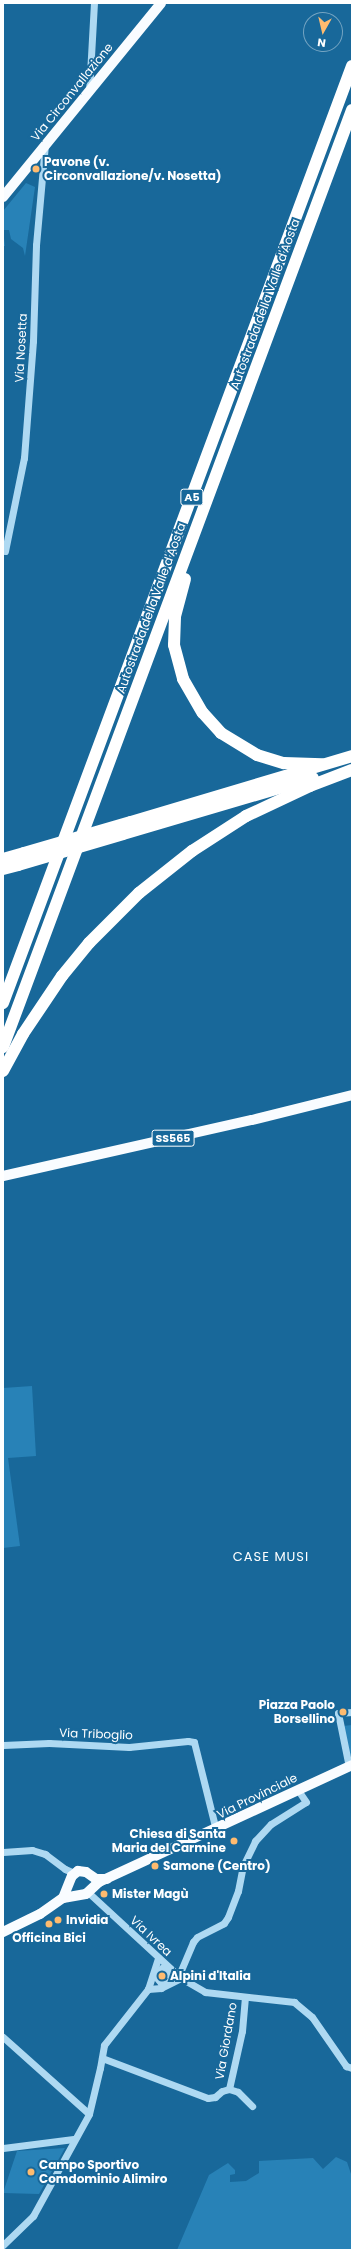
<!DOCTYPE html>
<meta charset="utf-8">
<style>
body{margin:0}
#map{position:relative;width:355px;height:2253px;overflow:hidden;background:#18689a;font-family:Poppins,sans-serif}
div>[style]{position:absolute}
.green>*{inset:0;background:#2882b7}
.minor>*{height:7px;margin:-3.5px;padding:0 3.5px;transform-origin:3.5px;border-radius:3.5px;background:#aed9f2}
.major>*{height:10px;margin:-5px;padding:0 5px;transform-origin:5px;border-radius:5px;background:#f9fcff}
.highway>*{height:12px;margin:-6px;padding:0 6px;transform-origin:6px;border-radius:6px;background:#fff}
.highway-bridge>*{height:12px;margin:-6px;padding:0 6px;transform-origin:6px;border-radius:6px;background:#fff}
.dots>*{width:11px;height:11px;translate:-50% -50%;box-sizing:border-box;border:2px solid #18689a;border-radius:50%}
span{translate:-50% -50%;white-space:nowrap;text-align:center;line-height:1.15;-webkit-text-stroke:4px #18689a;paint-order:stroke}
.shield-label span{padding:1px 3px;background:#18689a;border:1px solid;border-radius:3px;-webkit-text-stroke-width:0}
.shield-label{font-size:11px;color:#fff;font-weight:700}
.street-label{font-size:12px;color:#fff}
.poi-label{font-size:12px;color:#fff;font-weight:700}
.left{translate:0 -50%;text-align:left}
.right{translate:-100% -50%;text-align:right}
.neighbourhood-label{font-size:13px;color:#fff;letter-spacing:1px}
.frame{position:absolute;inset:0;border:4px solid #fff;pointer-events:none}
.north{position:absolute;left:303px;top:12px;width:40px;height:40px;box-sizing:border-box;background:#18689a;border:1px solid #74a4c2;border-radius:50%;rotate:188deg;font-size:11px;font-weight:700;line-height:16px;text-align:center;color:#fff}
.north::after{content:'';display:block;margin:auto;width:14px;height:18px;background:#ffbb6f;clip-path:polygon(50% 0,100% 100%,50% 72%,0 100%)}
</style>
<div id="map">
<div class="green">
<i style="clip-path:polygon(26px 183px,35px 187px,25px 256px,23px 248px,11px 239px,9px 230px,3px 230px,5px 246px,3px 246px,3px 211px)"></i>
<i style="clip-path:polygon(32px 1386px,36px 1456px,8px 1458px,20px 1546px,3px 1548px,3px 1388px)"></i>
<i style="clip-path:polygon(352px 1725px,352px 1755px,349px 1756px,343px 1726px)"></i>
<i style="clip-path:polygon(65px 2148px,39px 2194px,3px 2193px,17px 2151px)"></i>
<i style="clip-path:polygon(336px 2157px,347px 2162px,352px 2177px,352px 2250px,177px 2250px,209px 2175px,228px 2163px,235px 2170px,235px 2174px,230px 2175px,230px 2182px,246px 2181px,259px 2173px,259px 2161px,313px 2158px,323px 2169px)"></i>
</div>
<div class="minor">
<i style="left:89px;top:92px;width:89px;rotate:-86.8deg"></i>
<i style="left:5px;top:551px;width:95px;rotate:-78.5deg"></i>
<i style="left:24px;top:458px;width:117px;rotate:-85.6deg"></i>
<i style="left:33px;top:341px;width:96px;rotate:-88.2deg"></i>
<i style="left:36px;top:245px;width:100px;rotate:-84.9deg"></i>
<i style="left:3px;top:1745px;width:46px;rotate:-2.5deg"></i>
<i style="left:49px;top:1743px;width:80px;rotate:2.9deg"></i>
<i style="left:129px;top:1747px;width:59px;rotate:-5.8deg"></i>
<i style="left:188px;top:1741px;width:6px;rotate:9deg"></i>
<i style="left:194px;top:1742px;width:91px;rotate:76deg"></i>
<i style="left:349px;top:1767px;width:55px;rotate:-101.5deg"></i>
<i style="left:338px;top:1713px;width:14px;rotate:-4deg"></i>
<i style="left:3px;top:1852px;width:29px;rotate:-4deg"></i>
<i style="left:32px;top:1850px;width:14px;rotate:17deg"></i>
<i style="left:45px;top:1854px;width:25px;rotate:37deg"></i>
<i style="left:65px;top:1869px;width:10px;rotate:24deg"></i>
<i style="left:162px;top:1968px;width:12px;rotate:42deg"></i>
<i style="left:171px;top:1976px;width:5px;rotate:101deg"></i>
<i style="left:170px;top:1981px;width:5px;rotate:143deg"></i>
<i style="left:166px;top:1984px;width:5px;rotate:-169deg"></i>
<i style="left:161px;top:1983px;width:8px;rotate:-130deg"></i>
<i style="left:156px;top:1977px;width:5px;rotate:-79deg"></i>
<i style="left:157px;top:1972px;width:6px;rotate:-39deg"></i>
<i style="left:179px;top:1975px;width:36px;rotate:-67deg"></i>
<i style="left:193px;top:1942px;width:6px;rotate:-51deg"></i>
<i style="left:197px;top:1937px;width:30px;rotate:-27deg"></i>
<i style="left:224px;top:1923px;width:7px;rotate:-56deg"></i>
<i style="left:228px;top:1917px;width:28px;rotate:-69deg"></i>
<i style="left:238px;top:1891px;width:25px;rotate:-79deg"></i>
<i style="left:243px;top:1866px;width:28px;rotate:-64deg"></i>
<i style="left:255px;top:1841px;width:23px;rotate:-47deg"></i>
<i style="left:271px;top:1824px;width:41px;rotate:-32.2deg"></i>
<i style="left:306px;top:1802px;width:14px;rotate:-124deg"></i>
<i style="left:181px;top:1978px;width:28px;rotate:30deg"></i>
<i style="left:205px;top:1992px;width:90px;rotate:6.4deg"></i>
<i style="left:294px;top:2002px;width:23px;rotate:40deg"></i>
<i style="left:312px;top:2017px;width:60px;rotate:55.2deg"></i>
<i style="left:346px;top:2066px;width:6px;rotate:18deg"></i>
<i style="left:148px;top:1989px;width:33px;rotate:-72deg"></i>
<i style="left:3px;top:2037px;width:115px;rotate:41.8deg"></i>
<i style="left:102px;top:2058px;width:113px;rotate:20.7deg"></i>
<i style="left:208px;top:2098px;width:7px;rotate:-8deg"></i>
<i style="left:215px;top:2097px;width:9px;rotate:-41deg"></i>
<i style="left:222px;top:2091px;width:7px;rotate:-16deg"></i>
<i style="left:229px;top:2089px;width:9px;rotate:18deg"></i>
<i style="left:238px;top:2092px;width:20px;rotate:45deg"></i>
<i style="left:229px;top:2089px;width:59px;rotate:-77.4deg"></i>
<i style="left:242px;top:2031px;width:34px;rotate:-85deg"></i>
<i style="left:3px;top:2148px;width:71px;rotate:-7.3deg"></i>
<i style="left:3px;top:2245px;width:42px;rotate:-44deg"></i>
<i style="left:33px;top:2216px;width:116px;rotate:-61.2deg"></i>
<i style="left:89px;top:2114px;width:47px;rotate:-76.6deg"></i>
<i style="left:100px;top:2068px;width:23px;rotate:-80deg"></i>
<i style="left:104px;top:2045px;width:71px;rotate:-51.8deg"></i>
<i style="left:148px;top:1989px;width:13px;rotate:-4deg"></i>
<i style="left:161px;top:1988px;width:22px;rotate:-27deg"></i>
<i style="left:181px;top:1978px;width:125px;rotate:-137.3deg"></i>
</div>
<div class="major">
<i style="left:3px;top:197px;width:250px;rotate:-50.8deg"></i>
<i style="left:3px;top:1176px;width:255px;rotate:-12.7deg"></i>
<i style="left:252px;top:1120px;width:103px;rotate:-14deg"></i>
<i style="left:63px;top:1898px;width:24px;rotate:-68deg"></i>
<i style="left:72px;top:1876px;width:8px;rotate:-40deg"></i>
<i style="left:78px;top:1871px;width:8px;rotate:7deg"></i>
<i style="left:86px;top:1872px;width:12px;rotate:35deg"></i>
<i style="left:96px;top:1879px;width:11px"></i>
<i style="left:3px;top:1932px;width:41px;rotate:-25.9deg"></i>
<i style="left:40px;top:1914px;width:28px;rotate:-35deg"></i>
<i style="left:63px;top:1898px;width:23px;rotate:-10deg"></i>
<i style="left:86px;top:1894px;width:18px;rotate:-43deg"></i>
<i style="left:99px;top:1882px;width:279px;rotate:-24.8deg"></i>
</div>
<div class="highway">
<i style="left:185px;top:579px;width:39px;rotate:105deg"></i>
<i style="left:175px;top:617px;width:28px;rotate:92deg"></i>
<i style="left:174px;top:645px;width:35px;rotate:75deg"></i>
<i style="left:183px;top:679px;width:39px;rotate:60deg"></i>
<i style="left:203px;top:713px;width:27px;rotate:48deg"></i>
<i style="left:221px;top:733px;width:42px;rotate:31.4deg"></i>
<i style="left:257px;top:755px;width:28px;rotate:17deg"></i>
<i style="left:284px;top:763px;width:38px;rotate:2deg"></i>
<i style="left:131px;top:822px;width:231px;rotate:-16.6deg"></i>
<i style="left:123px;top:834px;width:198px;rotate:-16.4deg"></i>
<i style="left:3px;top:859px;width:22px;rotate:-16deg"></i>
<i style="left:3px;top:869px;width:16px;rotate:-15deg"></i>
<i style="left:3px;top:1003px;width:1000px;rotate:-69.57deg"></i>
<i style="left:3px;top:1047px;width:1000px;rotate:-69.57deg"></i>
<i style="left:3px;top:1071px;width:42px;rotate:-61.6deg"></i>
<i style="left:23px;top:1034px;width:70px;rotate:-56.1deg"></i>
<i style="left:62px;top:976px;width:43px;rotate:-50.7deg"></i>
<i style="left:89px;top:943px;width:71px;rotate:-45deg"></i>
<i style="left:139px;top:893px;width:68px;rotate:-38.4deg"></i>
<i style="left:192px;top:851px;width:64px;rotate:-32.9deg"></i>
<i style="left:246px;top:816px;width:71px;rotate:-25.1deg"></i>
<i style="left:310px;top:786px;width:45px;rotate:-20.9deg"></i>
</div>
<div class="highway-bridge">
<i style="left:24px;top:853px;width:111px;rotate:-16.2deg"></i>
<i style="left:18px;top:865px;width:109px;rotate:-16.4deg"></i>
</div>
<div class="dots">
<i style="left:36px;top:169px;background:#ffbb6f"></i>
<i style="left:343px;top:1712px;background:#ffbb6f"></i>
<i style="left:234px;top:1841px;background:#ffbb6f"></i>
<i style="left:155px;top:1866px;background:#ffbb6f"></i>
<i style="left:104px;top:1894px;background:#ffbb6f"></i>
<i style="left:58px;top:1920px;background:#ffbb6f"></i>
<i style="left:49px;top:1924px;background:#ffbb6f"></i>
<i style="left:162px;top:1976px;background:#ffbb6f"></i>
<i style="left:31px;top:2172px;background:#ffbb6f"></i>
</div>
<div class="shield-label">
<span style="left:192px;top:497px">A5</span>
<span style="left:173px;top:1138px">SS565</span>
</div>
<div class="street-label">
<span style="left:72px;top:92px;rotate:-51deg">Via Circonvallazione</span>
<span style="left:265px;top:304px;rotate:-70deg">Autostrada della Valle d'Aosta</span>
<span style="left:21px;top:348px;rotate:-87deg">Via Nosetta</span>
<span style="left:151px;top:608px;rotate:-70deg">Autostrada della Valle d'Aosta</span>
<span style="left:96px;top:1734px;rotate:2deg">Via Triboglio</span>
<span style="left:257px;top:1796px;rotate:-26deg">Via Provinciale</span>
<span style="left:151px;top:1936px;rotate:43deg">Via Ivrea</span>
<span style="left:226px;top:2041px;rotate:-80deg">Via Giordano</span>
</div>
<div class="poi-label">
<span class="left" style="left:44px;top:169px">Pavone (v.<br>Circonvallazione/v. Nosetta)</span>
<span class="right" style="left:335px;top:1712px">Piazza Paolo<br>Borsellino</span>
<span class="right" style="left:226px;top:1841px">Chiesa di Santa<br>Maria del Carmine</span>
<span class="left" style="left:163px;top:1866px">Samone (Centro)</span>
<span class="left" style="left:112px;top:1894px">Mister Magù</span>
<span class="left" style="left:66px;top:1920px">Invidia</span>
<span style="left:49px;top:1938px">Officina Bici</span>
<span class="left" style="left:170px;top:1976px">Alpini d'Italia</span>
<span class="left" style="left:39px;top:2172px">Campo Sportivo<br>Comdominio Alimiro</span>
</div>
<div class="neighbourhood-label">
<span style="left:271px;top:1557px">CASE MUSI</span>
</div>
<div class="frame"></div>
<div class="north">N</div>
</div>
